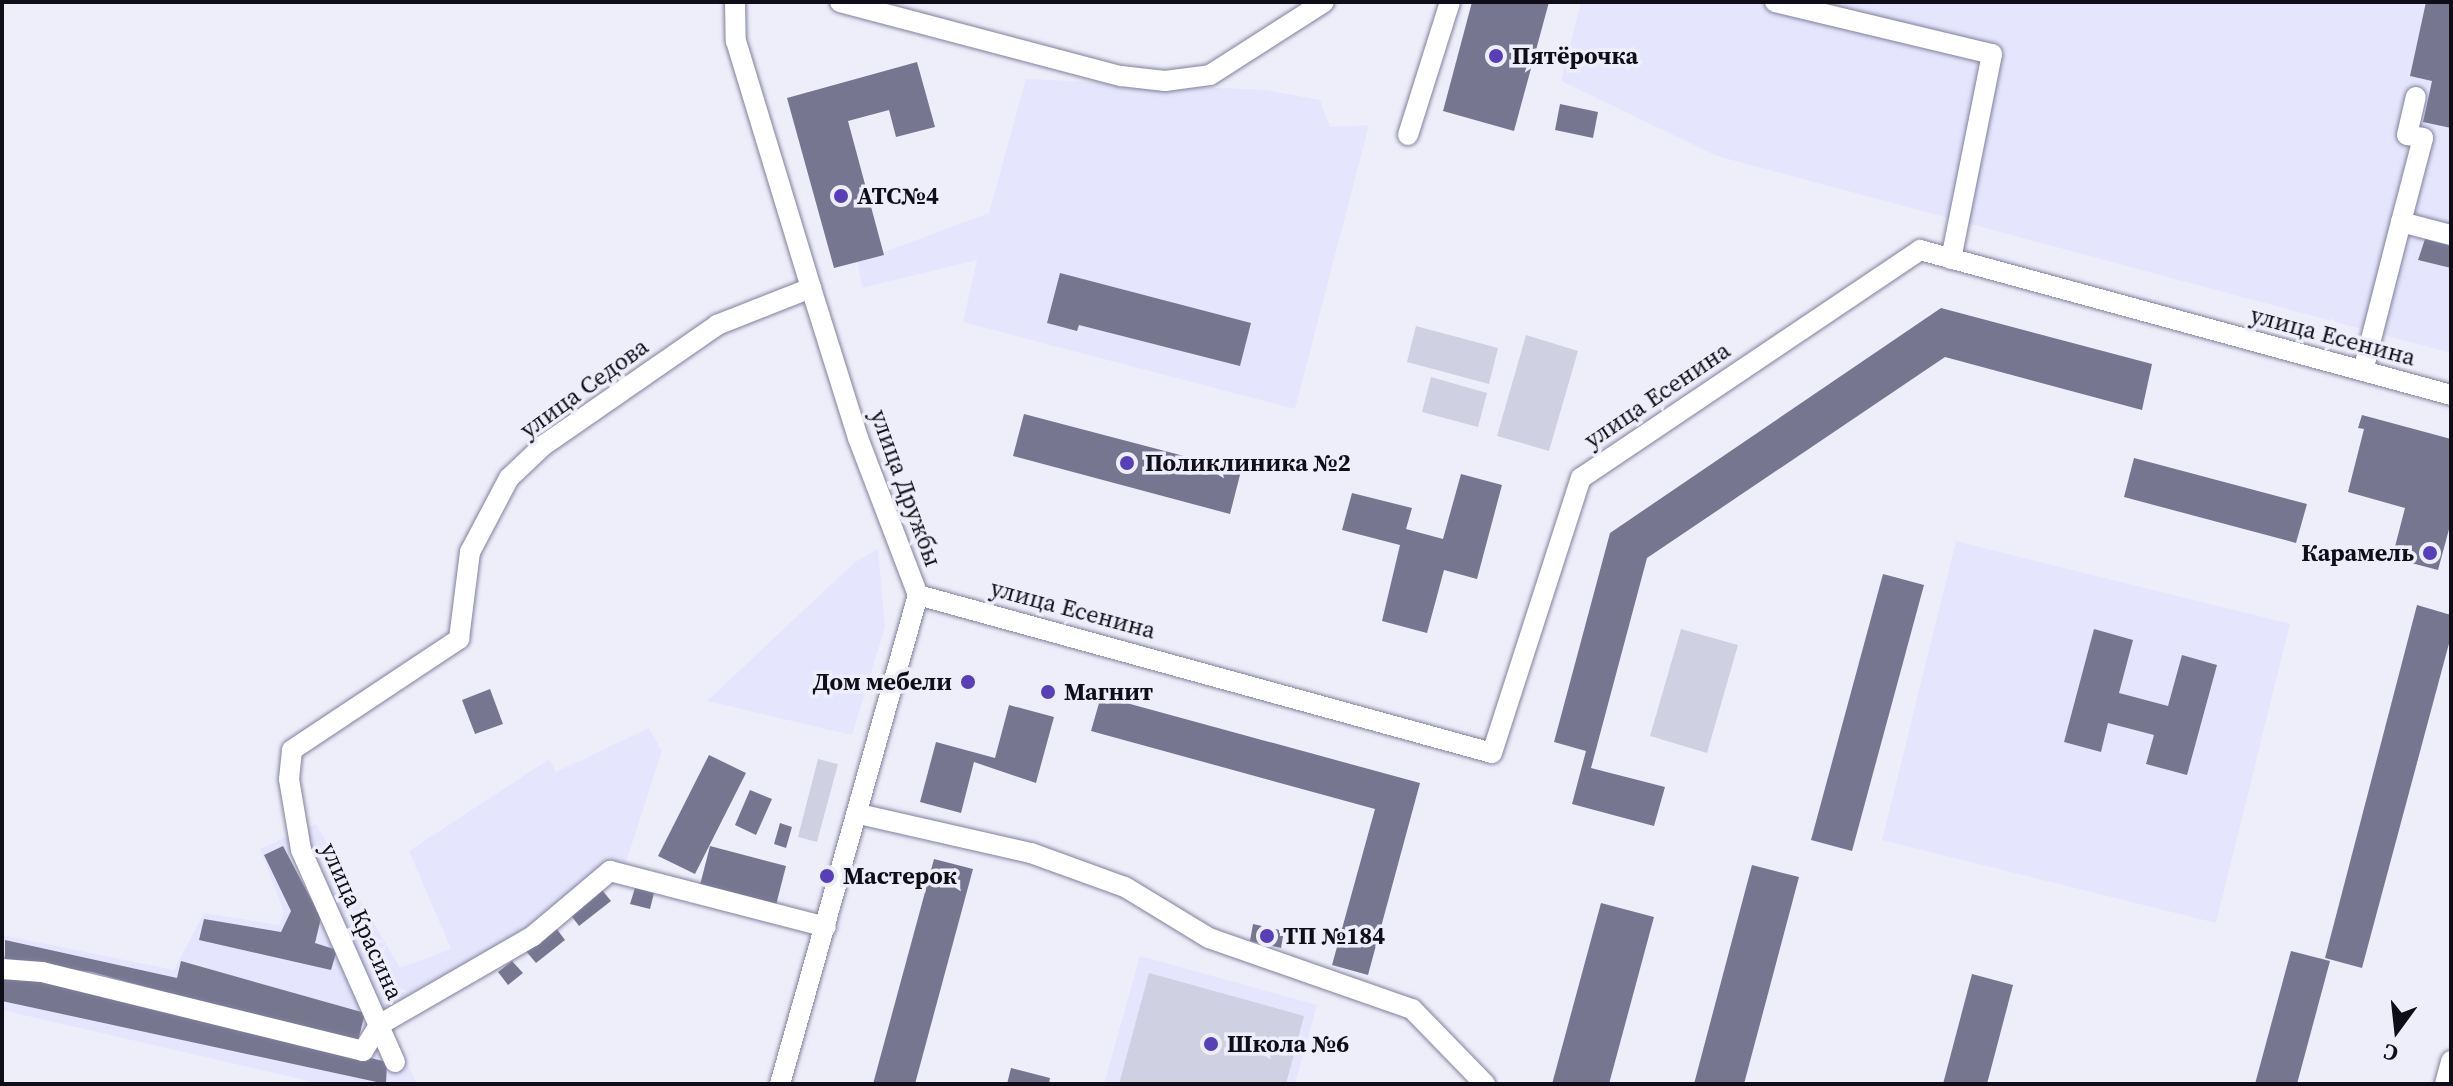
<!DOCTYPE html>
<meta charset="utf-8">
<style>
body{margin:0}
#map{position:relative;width:2453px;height:1086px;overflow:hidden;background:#eeeefb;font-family:"Source Serif 4",serif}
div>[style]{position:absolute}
.built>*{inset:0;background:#e5e5fd}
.green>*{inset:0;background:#d0d0e3}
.building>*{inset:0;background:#777690}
.roads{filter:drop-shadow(0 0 2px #81809d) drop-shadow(0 0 2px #81809d)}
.minor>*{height:20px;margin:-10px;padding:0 10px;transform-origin:10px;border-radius:10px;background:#fff}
.dots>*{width:22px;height:22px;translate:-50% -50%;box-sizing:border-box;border:4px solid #eeeefb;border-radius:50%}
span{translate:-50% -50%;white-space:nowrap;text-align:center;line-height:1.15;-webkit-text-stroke:7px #eeeefb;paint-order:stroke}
.poi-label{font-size:24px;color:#0e0d18;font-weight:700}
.left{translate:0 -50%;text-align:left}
.right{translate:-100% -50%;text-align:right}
.street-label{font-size:24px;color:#0e0d18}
.frame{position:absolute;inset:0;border:4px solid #0e0d18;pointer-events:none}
.north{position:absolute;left:2357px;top:990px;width:80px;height:80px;-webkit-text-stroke:6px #eeeefb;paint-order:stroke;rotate:195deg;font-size:22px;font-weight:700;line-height:32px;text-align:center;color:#0e0d18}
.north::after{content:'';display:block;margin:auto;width:28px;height:36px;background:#0e0d18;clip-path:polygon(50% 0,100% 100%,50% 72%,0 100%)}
</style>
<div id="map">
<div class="built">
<i style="clip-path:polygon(1581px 2px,2451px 2px,2451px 353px,1717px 156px,1561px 81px)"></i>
<i style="clip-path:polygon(1026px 79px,1266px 90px,1320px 100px,1330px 127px,1369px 125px,1295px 409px,963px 322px,977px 260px,862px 288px,858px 262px,989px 213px)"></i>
<i style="clip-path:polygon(1956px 541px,2290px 624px,2216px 923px,1882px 840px)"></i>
<i style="clip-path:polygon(878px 549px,885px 627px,852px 735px,707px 701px,855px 562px)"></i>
<i style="clip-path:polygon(649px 728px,662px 751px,624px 868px,529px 931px,383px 1010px,417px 1084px,322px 1084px,2px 1010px,2px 935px,174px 970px,204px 913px,279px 925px,284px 912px,260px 849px,316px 824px,400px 968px,451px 949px,409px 851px,549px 759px,556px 772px)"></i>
<i style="clip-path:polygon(1140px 956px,1317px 1005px,1295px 1084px,1104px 1084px)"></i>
</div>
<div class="green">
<i style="clip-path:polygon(1416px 326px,1498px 348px,1489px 384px,1407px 362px)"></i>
<i style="clip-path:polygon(1526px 335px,1578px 351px,1549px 451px,1497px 436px)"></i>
<i style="clip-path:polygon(1431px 377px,1487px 393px,1478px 427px,1422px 412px)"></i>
<i style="clip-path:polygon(1681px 629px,1738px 645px,1707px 753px,1650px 736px)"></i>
<i style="clip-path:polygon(818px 759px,838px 764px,817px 842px,798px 837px)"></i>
<i style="clip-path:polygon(1149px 973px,1304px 1016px,1286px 1084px,1119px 1084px)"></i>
</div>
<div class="building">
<i style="clip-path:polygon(1472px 2px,1549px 2px,1514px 131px,1443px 111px)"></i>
<i style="clip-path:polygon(2426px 2px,2451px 2px,2451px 128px,2423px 122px,2432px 81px,2410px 76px)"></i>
<i style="clip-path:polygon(917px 62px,935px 127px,896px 137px,889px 110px,848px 121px,884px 255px,834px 268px,787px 98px)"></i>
<i style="clip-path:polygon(1560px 104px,1598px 112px,1593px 138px,1555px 130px)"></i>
<i style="clip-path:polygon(2425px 239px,2451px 246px,2451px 268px,2418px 260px)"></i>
<i style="clip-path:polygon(1060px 273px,1251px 323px,1240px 366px,1079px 325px,1077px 331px,1047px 323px)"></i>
<i style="clip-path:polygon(1941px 308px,2152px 364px,2142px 410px,1945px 357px,1647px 558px,1591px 768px,1665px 787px,1654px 826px,1572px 804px,1586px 751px,1554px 742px,1610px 533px)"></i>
<i style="clip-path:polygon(1024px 414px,1241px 471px,1230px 514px,1013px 456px)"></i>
<i style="clip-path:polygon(2362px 415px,2451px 439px,2451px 522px,2438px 570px,2392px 558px,2405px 508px,2348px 492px,2364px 429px,2358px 428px)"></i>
<i style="clip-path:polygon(2134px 458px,2307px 504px,2296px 543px,2124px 497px)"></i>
<i style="clip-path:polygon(1461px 474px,1502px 485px,1477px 579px,1444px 570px,1427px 633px,1382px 621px,1400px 545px,1342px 530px,1352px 493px,1412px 508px,1406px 529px,1443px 539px)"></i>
<i style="clip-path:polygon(1883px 574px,1924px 585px,1852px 851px,1811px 840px)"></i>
<i style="clip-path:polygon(2417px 605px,2451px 615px,2451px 636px,2362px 968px,2325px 958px)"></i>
<i style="clip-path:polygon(2094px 629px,2133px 640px,2119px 693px,2168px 706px,2182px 655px,2217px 665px,2187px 775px,2146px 764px,2154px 735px,2108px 723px,2101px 752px,2064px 742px)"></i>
<i style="clip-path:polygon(490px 689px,503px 724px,475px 734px,462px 700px)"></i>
<i style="clip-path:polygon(1101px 696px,1420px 783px,1368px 975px,1332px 965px,1375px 809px,1091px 731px)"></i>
<i style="clip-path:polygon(1009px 705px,1054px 717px,1036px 783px,974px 762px,961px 813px,920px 802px,936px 742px,995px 758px)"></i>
<i style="clip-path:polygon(709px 755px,746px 773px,695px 874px,658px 856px)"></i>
<i style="clip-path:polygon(750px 790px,772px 799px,756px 835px,735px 825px)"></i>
<i style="clip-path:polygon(780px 823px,792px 827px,786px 848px,774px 844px)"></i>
<i style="clip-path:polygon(283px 846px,321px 918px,315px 943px,337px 950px,331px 970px,199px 940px,204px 919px,281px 932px,291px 911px,264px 855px)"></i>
<i style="clip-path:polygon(710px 846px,786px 866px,775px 909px,699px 889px)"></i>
<i style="clip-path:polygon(934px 859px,973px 869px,915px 1084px,873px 1084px)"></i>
<i style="clip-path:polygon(1752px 865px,1799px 877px,1744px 1084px,1694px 1084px)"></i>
<i style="clip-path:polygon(635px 888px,654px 893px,650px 909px,630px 904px)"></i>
<i style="clip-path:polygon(602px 890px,611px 901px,579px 926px,570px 914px)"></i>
<i style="clip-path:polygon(1601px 903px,1654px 917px,1609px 1084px,1552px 1084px)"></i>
<i style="clip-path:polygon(1253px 924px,1284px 931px,1281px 948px,1250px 941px)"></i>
<i style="clip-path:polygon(556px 928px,565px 940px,536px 963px,526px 951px)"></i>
<i style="clip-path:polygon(5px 940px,177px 978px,181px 961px,365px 1013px,357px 1045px,92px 972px,5px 961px)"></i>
<i style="clip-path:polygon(2291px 951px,2330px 961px,2297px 1084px,2255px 1084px)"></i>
<i style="clip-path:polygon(512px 961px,523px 973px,508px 985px,498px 972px)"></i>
<i style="clip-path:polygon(1972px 974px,2013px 985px,1987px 1084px,1943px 1084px)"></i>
<i style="clip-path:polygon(2px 976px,43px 979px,387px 1062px,386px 1084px,2px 1001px)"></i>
<i style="clip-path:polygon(1011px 1068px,1050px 1078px,1049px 1084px,1007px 1084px)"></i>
</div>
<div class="roads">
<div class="minor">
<i style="left:735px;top:2px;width:39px;rotate:89deg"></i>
<i style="left:736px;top:41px;width:258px;rotate:73.1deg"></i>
<i style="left:811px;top:288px;width:157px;rotate:72.6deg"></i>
<i style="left:858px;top:438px;width:168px;rotate:69.1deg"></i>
<i style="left:918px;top:595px;width:508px;rotate:105.76deg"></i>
<i style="left:840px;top:2px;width:291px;rotate:14.8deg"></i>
<i style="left:1121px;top:76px;width:44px;rotate:6.5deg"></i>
<i style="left:1165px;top:81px;width:45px;rotate:-7.6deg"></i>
<i style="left:1210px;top:75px;width:135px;rotate:-32.6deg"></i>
<i style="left:1775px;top:2px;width:223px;rotate:13.5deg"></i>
<i style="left:1992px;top:54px;width:209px;rotate:101.3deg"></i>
<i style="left:1408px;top:135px;width:139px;rotate:-72.5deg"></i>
<i style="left:2401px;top:222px;width:87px;rotate:-75.3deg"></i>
<i style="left:2423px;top:138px;width:16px;rotate:-169deg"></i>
<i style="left:2407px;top:135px;width:39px;rotate:-77deg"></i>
<i style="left:2363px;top:371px;width:154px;rotate:-75.7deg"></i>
<i style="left:2401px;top:222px;width:52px;rotate:14.6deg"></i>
<i style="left:918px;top:595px;width:595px;rotate:15.39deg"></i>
<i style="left:1492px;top:753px;width:289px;rotate:-72.1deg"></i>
<i style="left:1581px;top:478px;width:409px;rotate:-33.9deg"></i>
<i style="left:1920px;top:250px;width:550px;rotate:15.27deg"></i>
<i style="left:859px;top:814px;width:176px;rotate:12.8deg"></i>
<i style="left:1031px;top:853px;width:100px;rotate:19.9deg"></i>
<i style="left:1125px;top:887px;width:98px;rotate:31.3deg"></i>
<i style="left:1209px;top:938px;width:215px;rotate:19.3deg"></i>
<i style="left:1412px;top:1009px;width:105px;rotate:45.8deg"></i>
<i style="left:2px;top:969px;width:40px;rotate:4.3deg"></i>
<i style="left:42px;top:972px;width:331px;rotate:13.8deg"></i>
<i style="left:363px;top:1051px;width:31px;rotate:-58deg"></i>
<i style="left:379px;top:1025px;width:178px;rotate:-30deg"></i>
<i style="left:533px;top:936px;width:101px;rotate:-40.2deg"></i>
<i style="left:610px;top:871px;width:223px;rotate:14.5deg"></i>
<i style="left:395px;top:1062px;width:232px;rotate:-113.9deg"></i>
<i style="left:301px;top:850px;width:72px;rotate:-99.6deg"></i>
<i style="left:289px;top:779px;width:29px;rotate:-84deg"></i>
<i style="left:292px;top:750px;width:201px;rotate:-33.6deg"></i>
<i style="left:459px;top:639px;width:88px;rotate:-82.8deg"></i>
<i style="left:470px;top:552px;width:84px;rotate:-62.2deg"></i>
<i style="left:509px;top:478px;width:48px;rotate:-43.3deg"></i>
<i style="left:544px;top:445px;width:211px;rotate:-34.7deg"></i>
<i style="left:717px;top:325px;width:101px;rotate:-21.5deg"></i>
<i style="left:2445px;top:1084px;width:24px;rotate:-75deg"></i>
</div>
</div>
<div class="dots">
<i style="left:1496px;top:56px;background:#583fb7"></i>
<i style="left:841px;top:196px;background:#583fb7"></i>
<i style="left:1127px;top:463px;background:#583fb7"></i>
<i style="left:2430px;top:553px;background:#583fb7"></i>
<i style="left:968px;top:682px;background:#583fb7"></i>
<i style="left:1048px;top:692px;background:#583fb7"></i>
<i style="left:827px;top:876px;background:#583fb7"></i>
<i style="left:1267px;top:936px;background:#583fb7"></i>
<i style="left:1211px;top:1044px;background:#583fb7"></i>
</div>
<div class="poi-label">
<span class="left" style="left:1512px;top:56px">Пятёрочка</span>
<span class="left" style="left:857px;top:196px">АТС№4</span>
<span class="left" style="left:1145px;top:463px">Поликлиника №2</span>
<span class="right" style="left:2414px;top:553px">Карамель</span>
<span class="right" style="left:952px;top:682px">Дом мебели</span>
<span class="left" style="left:1064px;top:692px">Магнит</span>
<span class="left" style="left:843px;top:876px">Мастерок</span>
<span class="left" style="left:1283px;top:936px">ТП №184</span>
<span class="left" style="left:1227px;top:1044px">Школа №6</span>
</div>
<div class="street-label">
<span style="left:2333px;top:336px;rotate:15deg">улица Есенина</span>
<span style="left:584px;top:388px;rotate:-36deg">улица Седова</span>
<span style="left:1657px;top:395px;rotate:-34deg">улица Есенина</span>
<span style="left:906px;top:488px;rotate:70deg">улица Дружбы</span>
<span style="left:1073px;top:609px;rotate:15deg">улица Есенина</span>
<span style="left:362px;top:921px;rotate:66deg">улица Красина</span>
</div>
<div class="frame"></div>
<div class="north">С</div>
</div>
